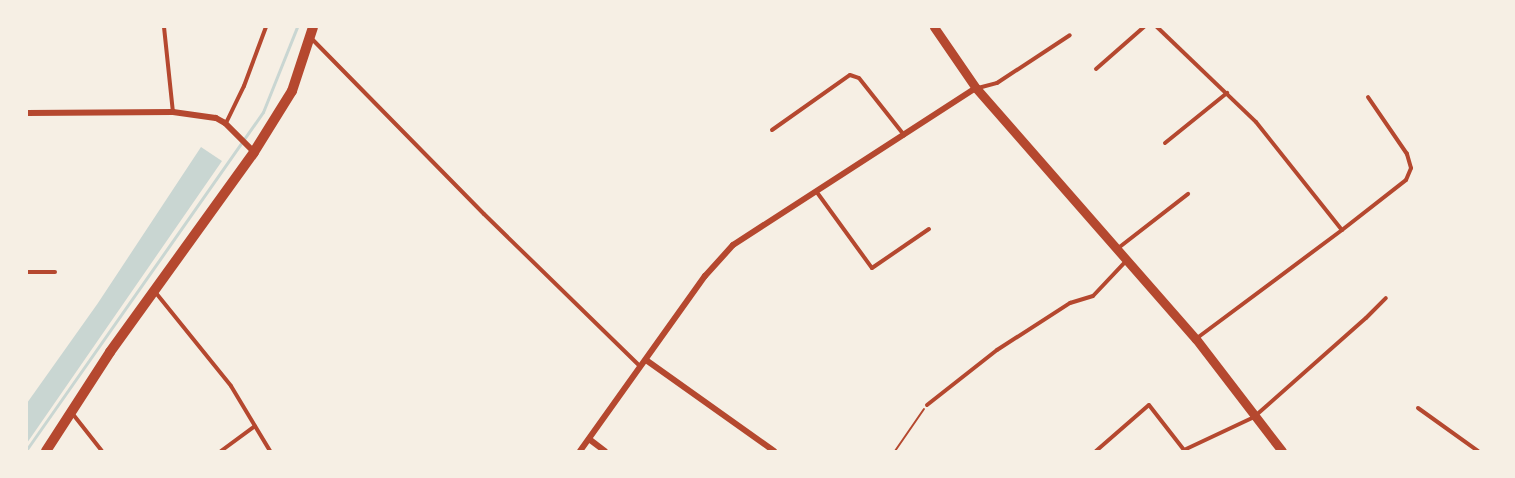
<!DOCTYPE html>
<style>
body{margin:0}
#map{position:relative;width:1515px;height:478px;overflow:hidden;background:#f6efe4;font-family:"IBM Plex Sans",sans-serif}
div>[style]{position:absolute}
.water>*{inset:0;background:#c9d6d2}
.stream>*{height:3px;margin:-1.5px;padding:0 1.5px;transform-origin:1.5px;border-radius:1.5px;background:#c9d6d2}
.path>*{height:2px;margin:-1px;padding:0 1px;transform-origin:1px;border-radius:1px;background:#b5482f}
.service>*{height:4px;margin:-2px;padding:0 2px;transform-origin:2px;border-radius:2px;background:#b5482f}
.minor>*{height:6px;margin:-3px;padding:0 3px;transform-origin:3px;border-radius:3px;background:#b5482f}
.tertiary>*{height:9px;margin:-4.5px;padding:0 4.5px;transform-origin:4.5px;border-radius:4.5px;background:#b5482f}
.secondary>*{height:10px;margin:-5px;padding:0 5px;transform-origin:5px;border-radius:5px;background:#b5482f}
span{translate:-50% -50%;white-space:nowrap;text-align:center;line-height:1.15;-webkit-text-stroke:4.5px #f6efe4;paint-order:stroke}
.frame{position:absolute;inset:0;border:28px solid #f6efe4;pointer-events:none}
</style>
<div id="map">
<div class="water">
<i style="clip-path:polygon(201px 147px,222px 161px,27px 443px,27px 403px,98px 303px)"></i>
</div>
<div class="stream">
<i style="left:27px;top:449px;width:411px;rotate:-55deg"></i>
<i style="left:263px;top:112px;width:92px;rotate:-68.2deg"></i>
</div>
<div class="path">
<i style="left:895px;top:451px;width:51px;rotate:-55.4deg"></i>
</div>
<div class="service">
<i style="left:164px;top:27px;width:85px;rotate:84deg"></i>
<i style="left:1157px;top:27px;width:137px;rotate:43.8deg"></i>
<i style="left:1256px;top:122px;width:138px;rotate:51.5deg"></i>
<i style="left:1342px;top:230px;width:182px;rotate:143.3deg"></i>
<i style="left:312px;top:39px;width:245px;rotate:45.5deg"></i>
<i style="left:484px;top:214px;width:218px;rotate:44.3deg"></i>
<i style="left:1096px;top:69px;width:64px;rotate:-41.2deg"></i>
<i style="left:978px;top:88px;width:20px;rotate:-15deg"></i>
<i style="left:997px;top:83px;width:87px;rotate:-33.3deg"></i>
<i style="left:226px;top:123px;width:41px;rotate:-64.1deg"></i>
<i style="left:244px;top:86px;width:63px;rotate:-69.6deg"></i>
<i style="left:772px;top:130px;width:95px;rotate:-35.2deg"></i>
<i style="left:850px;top:75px;width:9px;rotate:18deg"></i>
<i style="left:859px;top:78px;width:73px;rotate:51.7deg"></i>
<i style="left:1165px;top:143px;width:80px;rotate:-38.9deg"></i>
<i style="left:816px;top:191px;width:95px;rotate:54deg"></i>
<i style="left:872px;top:268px;width:69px;rotate:-34.4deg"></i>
<i style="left:1342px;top:230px;width:81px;rotate:-38deg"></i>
<i style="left:1406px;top:180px;width:13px;rotate:-67deg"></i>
<i style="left:1411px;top:168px;width:15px;rotate:-106deg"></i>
<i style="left:1407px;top:154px;width:69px;rotate:-124.4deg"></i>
<i style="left:1117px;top:249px;width:90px;rotate:-37.8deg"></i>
<i style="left:27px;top:272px;width:28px"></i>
<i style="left:156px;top:293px;width:119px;rotate:51.1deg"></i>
<i style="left:231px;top:386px;width:76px;rotate:59deg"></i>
<i style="left:927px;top:405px;width:89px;rotate:-38.2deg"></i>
<i style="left:997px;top:350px;width:87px;rotate:-32.8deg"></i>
<i style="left:1070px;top:303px;width:24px;rotate:-17deg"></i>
<i style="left:1093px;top:296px;width:47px;rotate:-46.7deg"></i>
<i style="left:1418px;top:408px;width:74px;rotate:35.6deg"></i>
<i style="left:72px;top:413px;width:48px;rotate:51.7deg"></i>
<i style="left:221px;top:451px;width:42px;rotate:-36.3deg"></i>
<i style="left:1096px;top:451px;width:70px;rotate:-41deg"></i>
<i style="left:1149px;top:405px;width:57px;rotate:52.1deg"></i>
<i style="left:1184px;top:450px;width:77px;rotate:-25.2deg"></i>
<i style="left:1254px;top:417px;width:149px;rotate:-41.5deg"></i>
<i style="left:1366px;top:318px;width:28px;rotate:-45deg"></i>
</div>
<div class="minor">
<i style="left:27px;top:113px;width:146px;rotate:-0.4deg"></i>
<i style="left:173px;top:112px;width:43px;rotate:7.9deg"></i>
<i style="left:216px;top:118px;width:10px;rotate:29deg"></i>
<i style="left:225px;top:123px;width:41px;rotate:45deg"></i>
<i style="left:646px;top:360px;width:157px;rotate:35.4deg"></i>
<i style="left:589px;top:439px;width:20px;rotate:37deg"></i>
<i style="left:580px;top:451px;width:215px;rotate:-54.5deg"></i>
<i style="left:705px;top:276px;width:42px;rotate:-47.9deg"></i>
<i style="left:733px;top:245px;width:289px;rotate:-32.9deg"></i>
</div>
<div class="tertiary">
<i style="left:934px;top:27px;width:74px;rotate:55.5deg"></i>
<i style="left:976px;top:88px;width:334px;rotate:48.8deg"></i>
<i style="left:1196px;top:339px;width:141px;rotate:52.5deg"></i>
</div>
<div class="secondary">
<i style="left:46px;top:451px;width:118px;rotate:-57.1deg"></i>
<i style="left:110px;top:352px;width:246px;rotate:-54.2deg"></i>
<i style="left:254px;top:152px;width:72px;rotate:-58.1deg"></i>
<i style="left:292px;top:91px;width:67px;rotate:-71.8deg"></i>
</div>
<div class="frame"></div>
</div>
